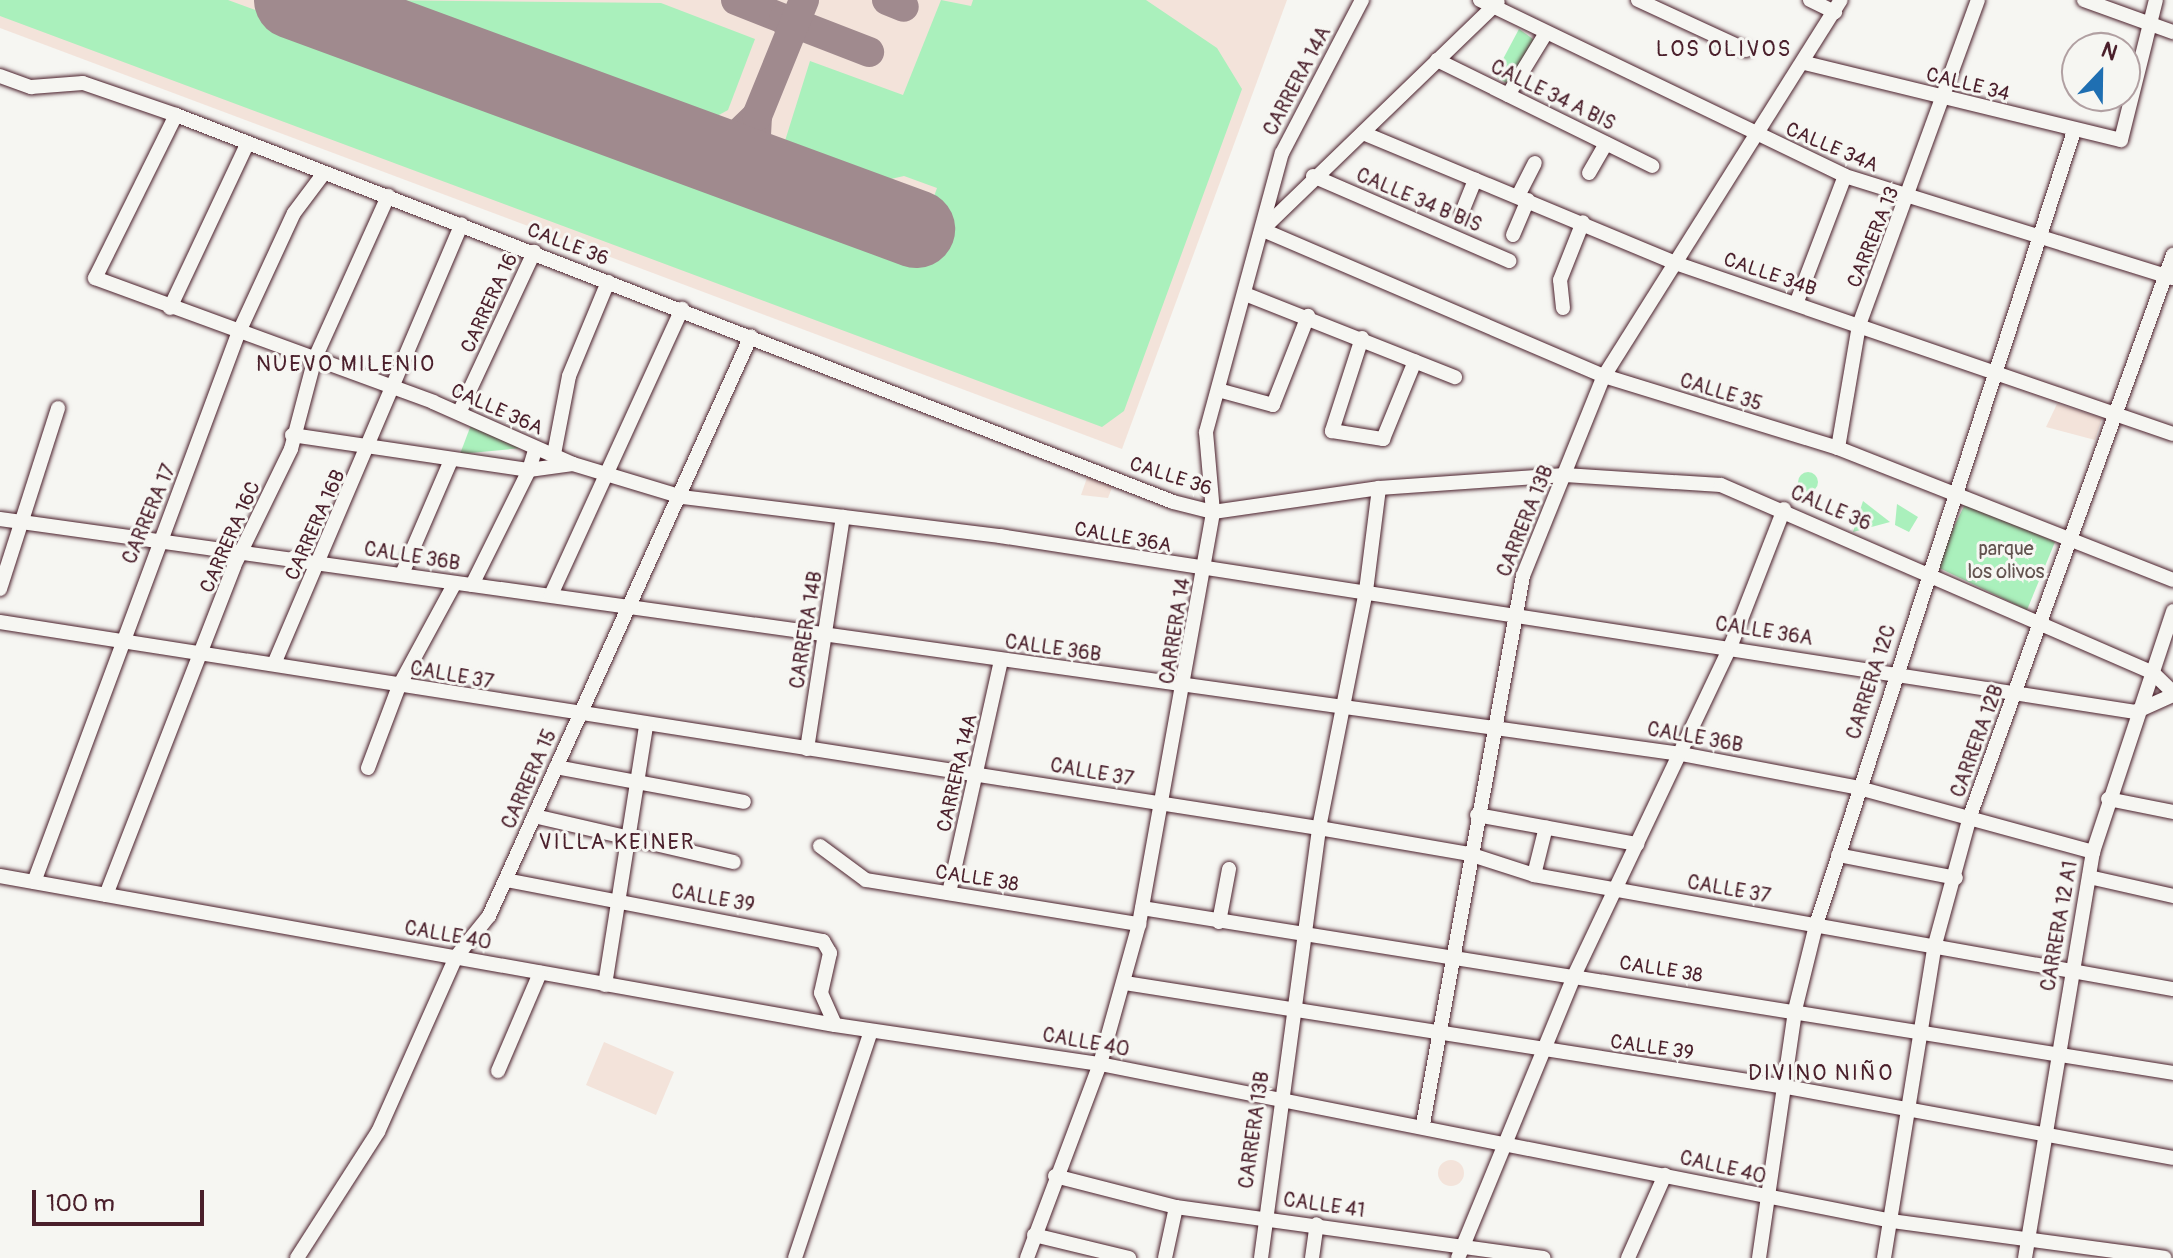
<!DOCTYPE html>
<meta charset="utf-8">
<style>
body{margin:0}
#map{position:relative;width:2173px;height:1258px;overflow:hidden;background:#f6f6f2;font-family:Pangolin,sans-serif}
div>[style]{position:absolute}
.built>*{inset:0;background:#f3e3da}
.round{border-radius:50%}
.green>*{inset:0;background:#aaf0bc}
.taxiway>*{height:30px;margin:-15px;padding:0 15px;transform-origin:15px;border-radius:15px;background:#a08a8e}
.runway>*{height:78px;margin:-39px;padding:0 39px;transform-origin:39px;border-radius:39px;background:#a08a8e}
.roads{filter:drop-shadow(0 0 2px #4a1f2b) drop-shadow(0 0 2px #4a1f2b)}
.minor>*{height:14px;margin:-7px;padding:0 7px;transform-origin:7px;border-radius:7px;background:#f6f6f2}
span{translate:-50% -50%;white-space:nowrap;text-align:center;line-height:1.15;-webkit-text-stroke:6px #f6f6f2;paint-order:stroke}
.street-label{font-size:20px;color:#4a1f2b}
.park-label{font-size:20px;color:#62534f}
.neighbourhood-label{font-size:22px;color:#4a1f2b;letter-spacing:2px}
.north{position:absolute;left:2061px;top:32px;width:80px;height:80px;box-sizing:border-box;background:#f6f6f2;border:2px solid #b1a0a2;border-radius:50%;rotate:22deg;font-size:22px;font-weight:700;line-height:32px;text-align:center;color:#4a1f2b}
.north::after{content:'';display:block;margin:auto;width:28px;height:36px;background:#1f6fb2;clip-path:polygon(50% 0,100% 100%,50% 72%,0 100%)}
.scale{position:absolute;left:32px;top:1190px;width:172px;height:36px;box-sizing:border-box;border:4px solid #4a1f2b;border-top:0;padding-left:10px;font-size:24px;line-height:28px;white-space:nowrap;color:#4a1f2b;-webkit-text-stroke:6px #f6f6f2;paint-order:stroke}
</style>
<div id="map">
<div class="built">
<i style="clip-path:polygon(0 0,1287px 0,1122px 449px,0 28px)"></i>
<i style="clip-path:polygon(2057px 404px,2102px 418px,2095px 440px,2046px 427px)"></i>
<i style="clip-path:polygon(1088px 475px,1113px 485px,1108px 498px,1081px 495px)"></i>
<i style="clip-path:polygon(604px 1042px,674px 1072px,656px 1115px,586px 1085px)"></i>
<i class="round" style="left:1438px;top:1160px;width:26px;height:26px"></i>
</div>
<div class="green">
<i style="clip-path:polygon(0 0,228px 0,914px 253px,937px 188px,904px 176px,873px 183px,784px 144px,810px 61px,903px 95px,941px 0,971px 6px,973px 0,1146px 0,1217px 48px,1242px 89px,1124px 411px,1102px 427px,0 16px)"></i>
<i style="clip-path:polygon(376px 0,661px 3px,755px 39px,728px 110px,706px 122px)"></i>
<i style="clip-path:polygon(1519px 29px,1537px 42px,1512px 86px,1494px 76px)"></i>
<i style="clip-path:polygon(471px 425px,522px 448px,460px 454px)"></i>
<i class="round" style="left:1798px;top:472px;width:20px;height:20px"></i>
<i style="clip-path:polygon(1863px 501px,1890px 522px,1853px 532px)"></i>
<i style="clip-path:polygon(1966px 502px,2055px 542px,2027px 610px,1935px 566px)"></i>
<i style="clip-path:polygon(1897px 504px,1918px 517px,1909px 532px,1895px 525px)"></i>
</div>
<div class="taxiway">
<i style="left:736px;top:0;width:52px;rotate:21.6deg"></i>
<i style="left:784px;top:19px;width:14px;rotate:54deg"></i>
<i style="left:792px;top:30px;width:11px;rotate:-22deg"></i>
<i style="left:802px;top:26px;width:72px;rotate:21.2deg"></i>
<i style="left:887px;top:0;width:18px;rotate:22deg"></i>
<i style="left:757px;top:116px;width:34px;rotate:93deg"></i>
<i style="left:755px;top:150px;width:41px;rotate:43deg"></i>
<i style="left:699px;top:148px;width:32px;rotate:-11deg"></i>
<i style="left:730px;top:142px;width:37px;rotate:-44deg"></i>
<i style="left:757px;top:116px;width:125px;rotate:-67.9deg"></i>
</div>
<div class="runway">
<i style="left:293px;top:0;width:664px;rotate:20.18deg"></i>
</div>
<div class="roads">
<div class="minor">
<i style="left:1480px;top:0;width:405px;rotate:25.7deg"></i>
<i style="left:1845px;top:176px;width:343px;rotate:17.3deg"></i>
<i style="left:1638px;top:0;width:119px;rotate:24.8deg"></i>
<i style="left:1810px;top:0;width:28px;rotate:26deg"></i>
<i style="left:2084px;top:0;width:95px;rotate:19.8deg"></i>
<i style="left:1437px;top:60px;width:240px;rotate:26.2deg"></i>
<i style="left:1805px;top:63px;width:325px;rotate:13.7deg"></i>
<i style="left:2121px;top:140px;width:144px;rotate:-76deg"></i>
<i style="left:0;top:76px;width:33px;rotate:20deg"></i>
<i style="left:31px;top:87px;width:52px;rotate:-4.4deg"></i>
<i style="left:83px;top:83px;width:98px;rotate:19deg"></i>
<i style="left:176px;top:115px;width:1069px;rotate:21.21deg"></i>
<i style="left:1173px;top:502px;width:41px;rotate:14deg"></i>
<i style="left:1213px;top:512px;width:168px;rotate:-8.2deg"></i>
<i style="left:1379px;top:488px;width:186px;rotate:-4deg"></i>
<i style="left:1565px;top:475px;width:156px;rotate:3.7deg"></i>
<i style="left:1721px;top:485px;width:470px;rotate:23.5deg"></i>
<i style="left:2152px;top:672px;width:29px;rotate:44deg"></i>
<i style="left:1508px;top:95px;width:73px;rotate:-58.5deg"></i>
<i style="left:176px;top:115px;width:182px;rotate:116.4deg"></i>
<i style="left:95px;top:278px;width:360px;rotate:20.1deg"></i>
<i style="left:433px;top:402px;width:153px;rotate:23.9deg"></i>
<i style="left:573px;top:464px;width:114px;rotate:16.8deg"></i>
<i style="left:682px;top:497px;width:320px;rotate:7deg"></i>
<i style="left:1000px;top:536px;width:1149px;rotate:8.81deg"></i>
<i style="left:2135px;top:712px;width:42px;rotate:-24.1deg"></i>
<i style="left:1363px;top:133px;width:341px;rotate:22.6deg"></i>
<i style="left:1678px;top:264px;width:523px;rotate:18.95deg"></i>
<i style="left:1589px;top:173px;width:34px;rotate:-60deg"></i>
<i style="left:1313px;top:176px;width:214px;rotate:23.4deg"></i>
<i style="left:1518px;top:196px;width:37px;rotate:-63deg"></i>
<i style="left:1462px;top:212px;width:35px;rotate:-68deg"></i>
<i style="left:1266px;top:226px;width:322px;rotate:-44deg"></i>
<i style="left:1263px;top:230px;width:371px;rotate:23.2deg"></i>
<i style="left:1604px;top:376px;width:245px;rotate:17.1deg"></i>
<i style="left:1838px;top:448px;width:360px;rotate:21.5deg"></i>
<i style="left:1513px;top:235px;width:38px;rotate:-67deg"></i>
<i style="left:1245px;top:294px;width:226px;rotate:21.6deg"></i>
<i style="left:1796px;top:304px;width:137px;rotate:-69.1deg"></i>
<i style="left:170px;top:308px;width:181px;rotate:-64.8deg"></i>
<i style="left:1563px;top:308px;width:28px;rotate:-96deg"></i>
<i style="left:1560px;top:280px;width:62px;rotate:-68.4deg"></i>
<i style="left:1362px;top:338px;width:98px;rotate:107.9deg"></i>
<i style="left:1332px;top:431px;width:52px;rotate:8.9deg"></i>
<i style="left:1383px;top:439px;width:84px;rotate:-67.7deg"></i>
<i style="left:1218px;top:390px;width:57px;rotate:15.3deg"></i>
<i style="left:1273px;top:405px;width:96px;rotate:-68.5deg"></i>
<i style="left:459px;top:413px;width:178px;rotate:-65deg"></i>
<i style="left:292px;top:435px;width:240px;rotate:8.4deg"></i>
<i style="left:529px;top:470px;width:21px;rotate:-73deg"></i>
<i style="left:1838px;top:448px;width:125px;rotate:-80.3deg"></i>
<i style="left:1859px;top:325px;width:346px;rotate:-69.9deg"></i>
<i style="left:554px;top:454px;width:79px;rotate:-79.1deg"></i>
<i style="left:569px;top:376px;width:102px;rotate:-67.5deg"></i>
<i style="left:0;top:519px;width:1697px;rotate:7.96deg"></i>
<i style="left:1681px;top:754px;width:181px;rotate:10.8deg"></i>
<i style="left:1859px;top:788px;width:243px;rotate:15.3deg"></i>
<i style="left:402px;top:574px;width:124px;rotate:-66.7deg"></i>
<i style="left:472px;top:585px;width:128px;rotate:-63.6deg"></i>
<i style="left:529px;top:470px;width:44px;rotate:-7.8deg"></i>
<i style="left:0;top:589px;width:190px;rotate:-72.2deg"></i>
<i style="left:551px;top:595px;width:315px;rotate:-65.4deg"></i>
<i style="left:0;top:622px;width:1335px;rotate:8.88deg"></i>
<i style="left:1319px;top:828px;width:152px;rotate:9.8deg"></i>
<i style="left:1469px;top:854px;width:68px;rotate:17.9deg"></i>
<i style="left:1534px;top:875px;width:649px;rotate:10.12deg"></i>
<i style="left:274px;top:664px;width:478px;rotate:-66.9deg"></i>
<i style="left:807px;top:749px;width:235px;rotate:-81.2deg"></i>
<i style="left:556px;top:767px;width:191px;rotate:10.5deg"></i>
<i style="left:368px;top:768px;width:88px;rotate:-69.3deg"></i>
<i style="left:399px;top:686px;width:117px;rotate:-61.5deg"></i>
<i style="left:2108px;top:799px;width:66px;rotate:11.3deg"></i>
<i style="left:1477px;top:815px;width:163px;rotate:10.3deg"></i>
<i style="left:534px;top:816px;width:205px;rotate:13deg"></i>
<i style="left:820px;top:846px;width:57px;rotate:36.5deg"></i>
<i style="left:866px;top:880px;width:277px;rotate:9.2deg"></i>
<i style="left:1838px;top:855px;width:120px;rotate:11deg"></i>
<i style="left:1534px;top:875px;width:49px;rotate:-76deg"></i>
<i style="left:0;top:876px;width:848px;rotate:10.12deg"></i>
<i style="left:835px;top:1025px;width:268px;rotate:8.4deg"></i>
<i style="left:1100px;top:1064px;width:807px;rotate:11.21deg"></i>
<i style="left:1892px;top:1221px;width:275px;rotate:7.7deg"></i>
<i style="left:2089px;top:877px;width:86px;rotate:12.7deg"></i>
<i style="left:506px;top:880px;width:323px;rotate:10.9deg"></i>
<i style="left:823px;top:941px;width:14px;rotate:60deg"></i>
<i style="left:830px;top:953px;width:41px;rotate:102.7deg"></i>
<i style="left:821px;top:993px;width:35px;rotate:66deg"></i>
<i style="left:34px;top:882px;width:585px;rotate:-69.58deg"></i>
<i style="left:238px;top:334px;width:133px;rotate:-65.2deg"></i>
<i style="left:294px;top:213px;width:50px;rotate:-53.1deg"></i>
<i style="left:949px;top:893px;width:239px;rotate:-77.4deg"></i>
<i style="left:106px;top:895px;width:353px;rotate:-68.7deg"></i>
<i style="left:234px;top:566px;width:130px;rotate:-64deg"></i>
<i style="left:291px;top:449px;width:94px;rotate:-75.2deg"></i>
<i style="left:315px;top:358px;width:178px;rotate:-65.7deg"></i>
<i style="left:1142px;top:908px;width:1044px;rotate:9.09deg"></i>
<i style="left:1219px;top:922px;width:54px;rotate:-79.3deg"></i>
<i style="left:1125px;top:983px;width:669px;rotate:8.94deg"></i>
<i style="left:1786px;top:1087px;width:393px;rotate:10.4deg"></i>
<i style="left:605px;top:985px;width:261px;rotate:-81deg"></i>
<i style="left:498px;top:1071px;width:107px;rotate:-66.8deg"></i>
<i style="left:1423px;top:1124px;width:557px;rotate:-79.66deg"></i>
<i style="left:1523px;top:576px;width:216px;rotate:-68deg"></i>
<i style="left:1604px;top:376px;width:444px;rotate:-57.8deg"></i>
<i style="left:1055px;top:1176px;width:125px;rotate:14.4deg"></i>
<i style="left:1176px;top:1207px;width:371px;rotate:7.9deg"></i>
<i style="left:1034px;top:1235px;width:98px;rotate:13.6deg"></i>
<i style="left:297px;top:1258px;width:150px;rotate:-57.3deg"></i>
<i style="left:378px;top:1132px;width:192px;rotate:-66deg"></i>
<i style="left:456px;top:957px;width:53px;rotate:-51.2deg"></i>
<i style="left:489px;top:916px;width:636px;rotate:-65.69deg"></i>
<i style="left:795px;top:1258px;width:239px;rotate:-71.5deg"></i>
<i style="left:1027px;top:1258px;width:207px;rotate:-69.4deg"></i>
<i style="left:1100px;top:1064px;width:145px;rotate:-74.4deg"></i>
<i style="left:1139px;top:924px;width:419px;rotate:-79.8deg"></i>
<i style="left:1213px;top:512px;width:80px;rotate:-95deg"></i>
<i style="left:1206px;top:432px;width:289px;rotate:-74.8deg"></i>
<i style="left:1282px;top:153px;width:173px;rotate:-62.4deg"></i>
<i style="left:1165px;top:1258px;width:52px;rotate:-77.8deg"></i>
<i style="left:1261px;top:1258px;width:434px;rotate:-82.3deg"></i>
<i style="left:1319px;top:828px;width:242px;rotate:-78.8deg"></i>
<i style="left:1366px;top:591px;width:104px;rotate:-82.8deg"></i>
<i style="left:1312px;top:1258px;width:34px;rotate:-82deg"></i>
<i style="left:1458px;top:1258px;width:305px;rotate:-67.6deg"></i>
<i style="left:1574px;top:976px;width:366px;rotate:-64.6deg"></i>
<i style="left:1731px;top:645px;width:146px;rotate:-68.7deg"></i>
<i style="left:1628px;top:1258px;width:91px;rotate:-66deg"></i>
<i style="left:1759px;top:1258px;width:251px;rotate:-81.7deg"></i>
<i style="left:1795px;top:1010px;width:88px;rotate:-76.1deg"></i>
<i style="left:1816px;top:925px;width:835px;rotate:-72deg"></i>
<i style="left:1884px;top:1258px;width:314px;rotate:-80.8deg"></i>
<i style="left:1934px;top:948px;width:137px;rotate:-74.7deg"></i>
<i style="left:1970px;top:816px;width:597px;rotate:-70.11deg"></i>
<i style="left:2025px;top:1258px;width:412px;rotate:-80.5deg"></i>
<i style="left:2093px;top:852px;width:254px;rotate:-71.6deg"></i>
</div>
</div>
<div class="street-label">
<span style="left:1297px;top:81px;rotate:-62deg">CARRERA 14A</span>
<span style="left:1968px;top:84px;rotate:14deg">CALLE 34</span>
<span style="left:1553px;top:95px;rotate:26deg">CALLE 34 A BIS</span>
<span style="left:1832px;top:147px;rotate:23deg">CALLE 34A</span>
<span style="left:1419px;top:200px;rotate:23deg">CALLE 34 B BIS</span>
<span style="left:1873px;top:237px;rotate:-68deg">CARRERA 13</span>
<span style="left:568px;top:244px;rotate:21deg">CALLE 36</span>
<span style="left:1770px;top:274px;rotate:19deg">CALLE 34B</span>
<span style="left:489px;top:303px;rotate:-65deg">CARRERA 16</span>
<span style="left:1721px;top:392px;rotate:17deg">CALLE 35</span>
<span style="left:497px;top:409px;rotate:24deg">CALLE 36A</span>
<span style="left:1171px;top:476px;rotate:18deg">CALLE 36</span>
<span style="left:1831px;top:508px;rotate:23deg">CALLE 36</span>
<span style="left:149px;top:514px;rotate:-67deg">CARRERA 17</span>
<span style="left:1525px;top:521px;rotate:-68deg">CARRERA 13B</span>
<span style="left:315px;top:525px;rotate:-66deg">CARRERA 16B</span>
<span style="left:230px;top:537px;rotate:-66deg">CARRERA 16C</span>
<span style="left:1123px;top:537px;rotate:10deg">CALLE 36A</span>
<span style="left:412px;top:556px;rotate:9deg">CALLE 36B</span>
<span style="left:806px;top:630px;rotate:-81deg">CARRERA 14B</span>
<span style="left:1175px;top:631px;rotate:-81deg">CARRERA 14</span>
<span style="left:1764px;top:631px;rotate:9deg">CALLE 36A</span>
<span style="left:1053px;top:648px;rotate:8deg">CALLE 36B</span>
<span style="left:452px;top:675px;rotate:10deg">CALLE 37</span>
<span style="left:1871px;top:682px;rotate:-72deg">CARRERA 12C</span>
<span style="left:1695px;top:737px;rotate:10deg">CALLE 36B</span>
<span style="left:1977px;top:741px;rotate:-70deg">CARRERA 12B</span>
<span style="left:1092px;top:772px;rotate:10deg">CALLE 37</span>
<span style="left:957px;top:773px;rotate:-77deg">CARRERA 14A</span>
<span style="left:529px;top:779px;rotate:-66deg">CARRERA 15</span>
<span style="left:977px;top:878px;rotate:9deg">CALLE 38</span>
<span style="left:1729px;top:889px;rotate:10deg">CALLE 37</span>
<span style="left:713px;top:898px;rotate:10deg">CALLE 39</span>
<span style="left:2059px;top:926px;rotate:-80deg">CARRERA 12 A1</span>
<span style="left:448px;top:935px;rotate:10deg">CALLE 40</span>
<span style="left:1661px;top:969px;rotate:9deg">CALLE 38</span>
<span style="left:1086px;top:1042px;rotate:10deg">CALLE 40</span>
<span style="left:1652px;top:1047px;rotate:8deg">CALLE 39</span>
<span style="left:1254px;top:1130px;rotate:-82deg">CARRERA 13B</span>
<span style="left:1723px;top:1167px;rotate:13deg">CALLE 40</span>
<span style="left:1324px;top:1205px;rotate:8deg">CALLE 41</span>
</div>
<div class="park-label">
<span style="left:2006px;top:560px">parque<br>los olivos</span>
</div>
<div class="neighbourhood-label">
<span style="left:1724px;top:50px">LOS OLIVOS</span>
<span style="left:346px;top:365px">NUEVO MILENIO</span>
<span style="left:617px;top:843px">VILLA KEINER</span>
<span style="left:1821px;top:1074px">DIVINO NIÑO</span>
</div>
<div class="north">N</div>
<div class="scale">100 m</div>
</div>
